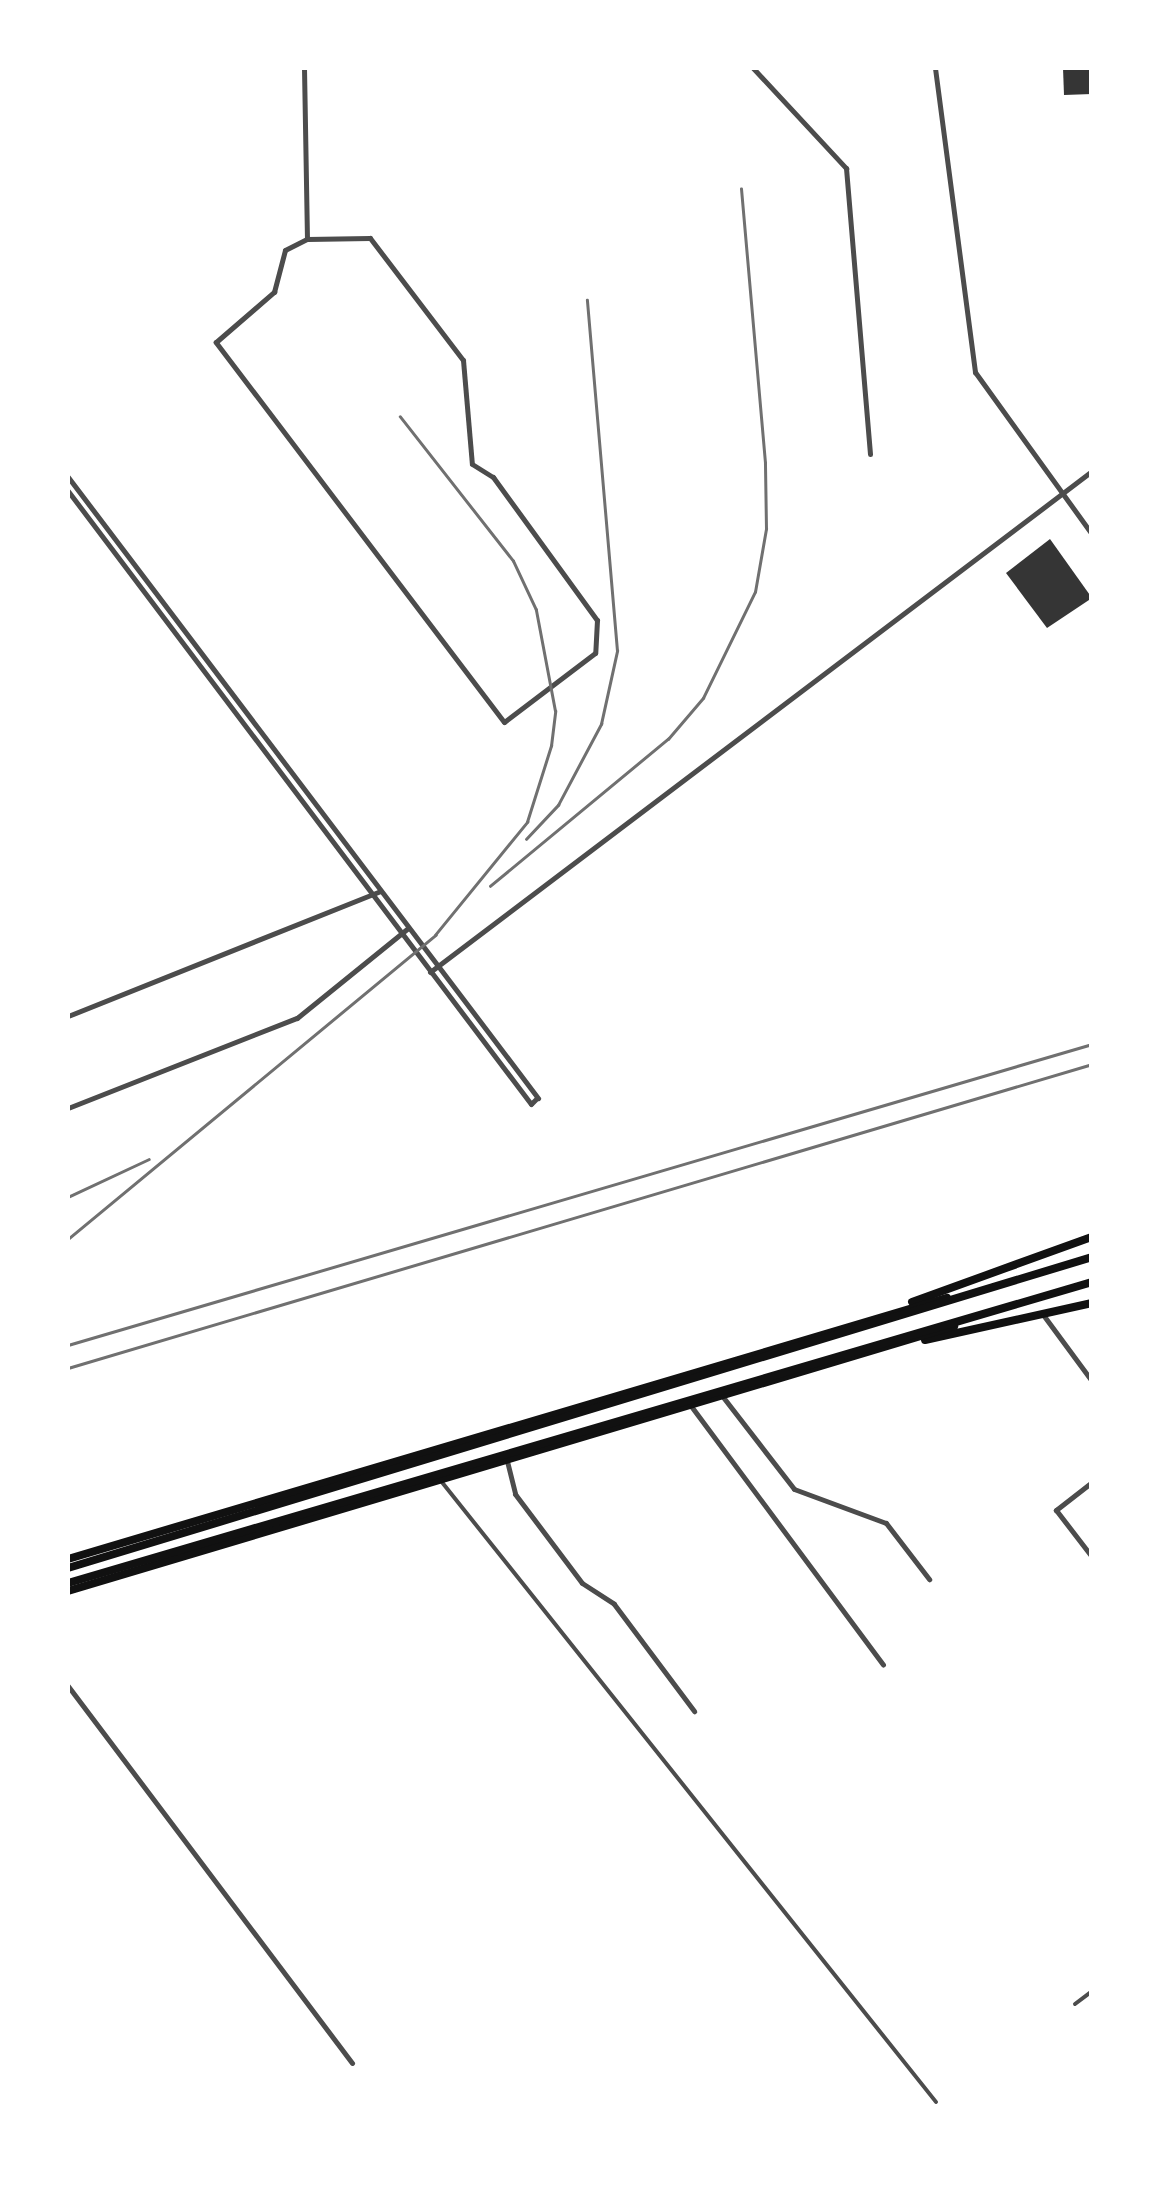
<!DOCTYPE html>
<style>
body{margin:0}
#map{position:relative;width:1159px;height:2187px;overflow:hidden;background:#fff;font-family:"Golos Text",sans-serif}
div>[style]{position:absolute}
.building>*{inset:0;background:#353535}
.pedestrian>*{height:4px;margin:-2px;padding:0 2px;transform-origin:2px;border-radius:2px;background:#4c4c4c}
.minor>*{height:5px;margin:-2.5px;padding:0 2.5px;transform-origin:2.5px;border-radius:2.5px;background:#4c4c4c}
.tertiary>*{height:5px;margin:-2.5px;padding:0 2.5px;transform-origin:2.5px;border-radius:2.5px;background:#4c4c4c}
.primary>*{height:8px;margin:-4px;padding:0 4px;transform-origin:4px;border-radius:4px;background:#111}
.trunk>*{height:8px;margin:-4px;padding:0 4px;transform-origin:4px;border-radius:4px;background:#111}
.rail>*{height:2.5px;margin:-1.25px;padding:0 1.25px;transform-origin:1.25px;border-radius:1.25px;background:#707070}
span{translate:-50% -50%;white-space:nowrap;text-align:center;line-height:1.15;-webkit-text-stroke:10px #fff;paint-order:stroke}
.frame{position:absolute;inset:0;border:70px solid #fff;pointer-events:none}
</style>
<div id="map">
<div class="building">
<i style="clip-path:polygon(1063px 68px,1092px 68px,1092px 94px,1064px 95px)"></i>
<i style="clip-path:polygon(1050px 539px,1092px 598px,1047px 628px,1006px 573px)"></i>
</div>
<div class="pedestrian">
<i style="left:441px;top:1481px;width:794px;rotate:51.44deg"></i>
<i style="left:1075px;top:2004px;width:21px;rotate:-37deg"></i>
</div>
<div class="minor">
<i style="left:304px;top:68px;width:171px;rotate:89deg"></i>
<i style="left:753px;top:68px;width:137px;rotate:47.1deg"></i>
<i style="left:846px;top:168px;width:287px;rotate:85.2deg"></i>
<i style="left:370px;top:238px;width:153px;rotate:52.7deg"></i>
<i style="left:463px;top:360px;width:104px;rotate:85.1deg"></i>
<i style="left:472px;top:464px;width:25px;rotate:32deg"></i>
<i style="left:493px;top:477px;width:177px;rotate:54deg"></i>
<i style="left:597px;top:620px;width:33px;rotate:93deg"></i>
<i style="left:595px;top:653px;width:114px;rotate:142.8deg"></i>
<i style="left:504px;top:722px;width:477px;rotate:-127.2deg"></i>
<i style="left:216px;top:342px;width:77px;rotate:-40.8deg"></i>
<i style="left:274px;top:292px;width:43px;rotate:-75.3deg"></i>
<i style="left:285px;top:250px;width:25px;rotate:-27deg"></i>
<i style="left:307px;top:239px;width:63px;rotate:-0.9deg"></i>
<i style="left:68px;top:1108px;width:246px;rotate:-21.5deg"></i>
<i style="left:297px;top:1018px;width:143px;rotate:-39deg"></i>
<i style="left:1044px;top:1316px;width:81px;rotate:53.6deg"></i>
<i style="left:723px;top:1397px;width:116px;rotate:52.3deg"></i>
<i style="left:794px;top:1489px;width:98px;rotate:20.3deg"></i>
<i style="left:886px;top:1523px;width:71px;rotate:52.5deg"></i>
<i style="left:691px;top:1406px;width:322px;rotate:53.4deg"></i>
<i style="left:507px;top:1461px;width:34px;rotate:76deg"></i>
<i style="left:515px;top:1494px;width:111px;rotate:53deg"></i>
<i style="left:582px;top:1583px;width:38px;rotate:33deg"></i>
<i style="left:614px;top:1604px;width:134px;rotate:53.2deg"></i>
<i style="left:1092px;top:1482px;width:46px;rotate:142.1deg"></i>
<i style="left:1056px;top:1510px;width:59px;rotate:52.5deg"></i>
<i style="left:68px;top:1686px;width:472px;rotate:53deg"></i>
</div>
<div class="tertiary">
<i style="left:935px;top:68px;width:307px;rotate:82.5deg"></i>
<i style="left:975px;top:372px;width:200px;rotate:54.2deg"></i>
<i style="left:68px;top:477px;width:779px;rotate:52.88deg"></i>
<i style="left:68px;top:491px;width:768px;rotate:52.94deg"></i>
<i style="left:531px;top:1104px;width:8px;rotate:-45deg"></i>
<i style="left:430px;top:972px;width:830px;rotate:-37.12deg"></i>
<i style="left:68px;top:1016px;width:336px;rotate:-21.8deg"></i>
</div>
<div class="primary">
<i style="left:912px;top:1302px;width:191px;rotate:-19.9deg"></i>
<i style="left:925px;top:1340px;width:171px;rotate:-12.5deg"></i>
<i style="left:68px;top:1559px;width:917px;rotate:-16.54deg"></i>
<i style="left:68px;top:1591px;width:925px;rotate:-16.65deg"></i>
</div>
<div class="trunk">
<i style="left:68px;top:1568px;width:1070px;rotate:-16.89deg"></i>
<i style="left:68px;top:1583px;width:1067px;rotate:-16.38deg"></i>
</div>
<div class="rail">
<i style="left:526px;top:839px;width:47px;rotate:-46.7deg"></i>
<i style="left:558px;top:805px;width:92px;rotate:-62deg"></i>
<i style="left:601px;top:724px;width:75px;rotate:-77.6deg"></i>
<i style="left:617px;top:651px;width:352px;rotate:-94.9deg"></i>
<i style="left:490px;top:886px;width:231px;rotate:-39.6deg"></i>
<i style="left:668px;top:739px;width:54px;rotate:-49.5deg"></i>
<i style="left:703px;top:698px;width:118px;rotate:-63.9deg"></i>
<i style="left:755px;top:592px;width:64px;rotate:-80.1deg"></i>
<i style="left:766px;top:529px;width:66px;rotate:-90.9deg"></i>
<i style="left:765px;top:463px;width:275px;rotate:-95deg"></i>
<i style="left:68px;top:1197px;width:89px;rotate:-25.1deg"></i>
<i style="left:68px;top:1239px;width:477px;rotate:-39.6deg"></i>
<i style="left:435px;top:935px;width:146px;rotate:-50.8deg"></i>
<i style="left:527px;top:822px;width:80px;rotate:-72.5deg"></i>
<i style="left:551px;top:746px;width:35px;rotate:-83deg"></i>
<i style="left:555px;top:711px;width:103px;rotate:-100.7deg"></i>
<i style="left:536px;top:610px;width:54px;rotate:-115.1deg"></i>
<i style="left:513px;top:561px;width:183px;rotate:-128.1deg"></i>
<i style="left:68px;top:1345px;width:1067px;rotate:-16.38deg"></i>
<i style="left:68px;top:1368px;width:1068px;rotate:-16.53deg"></i>
</div>
<div class="frame"></div>
</div>
